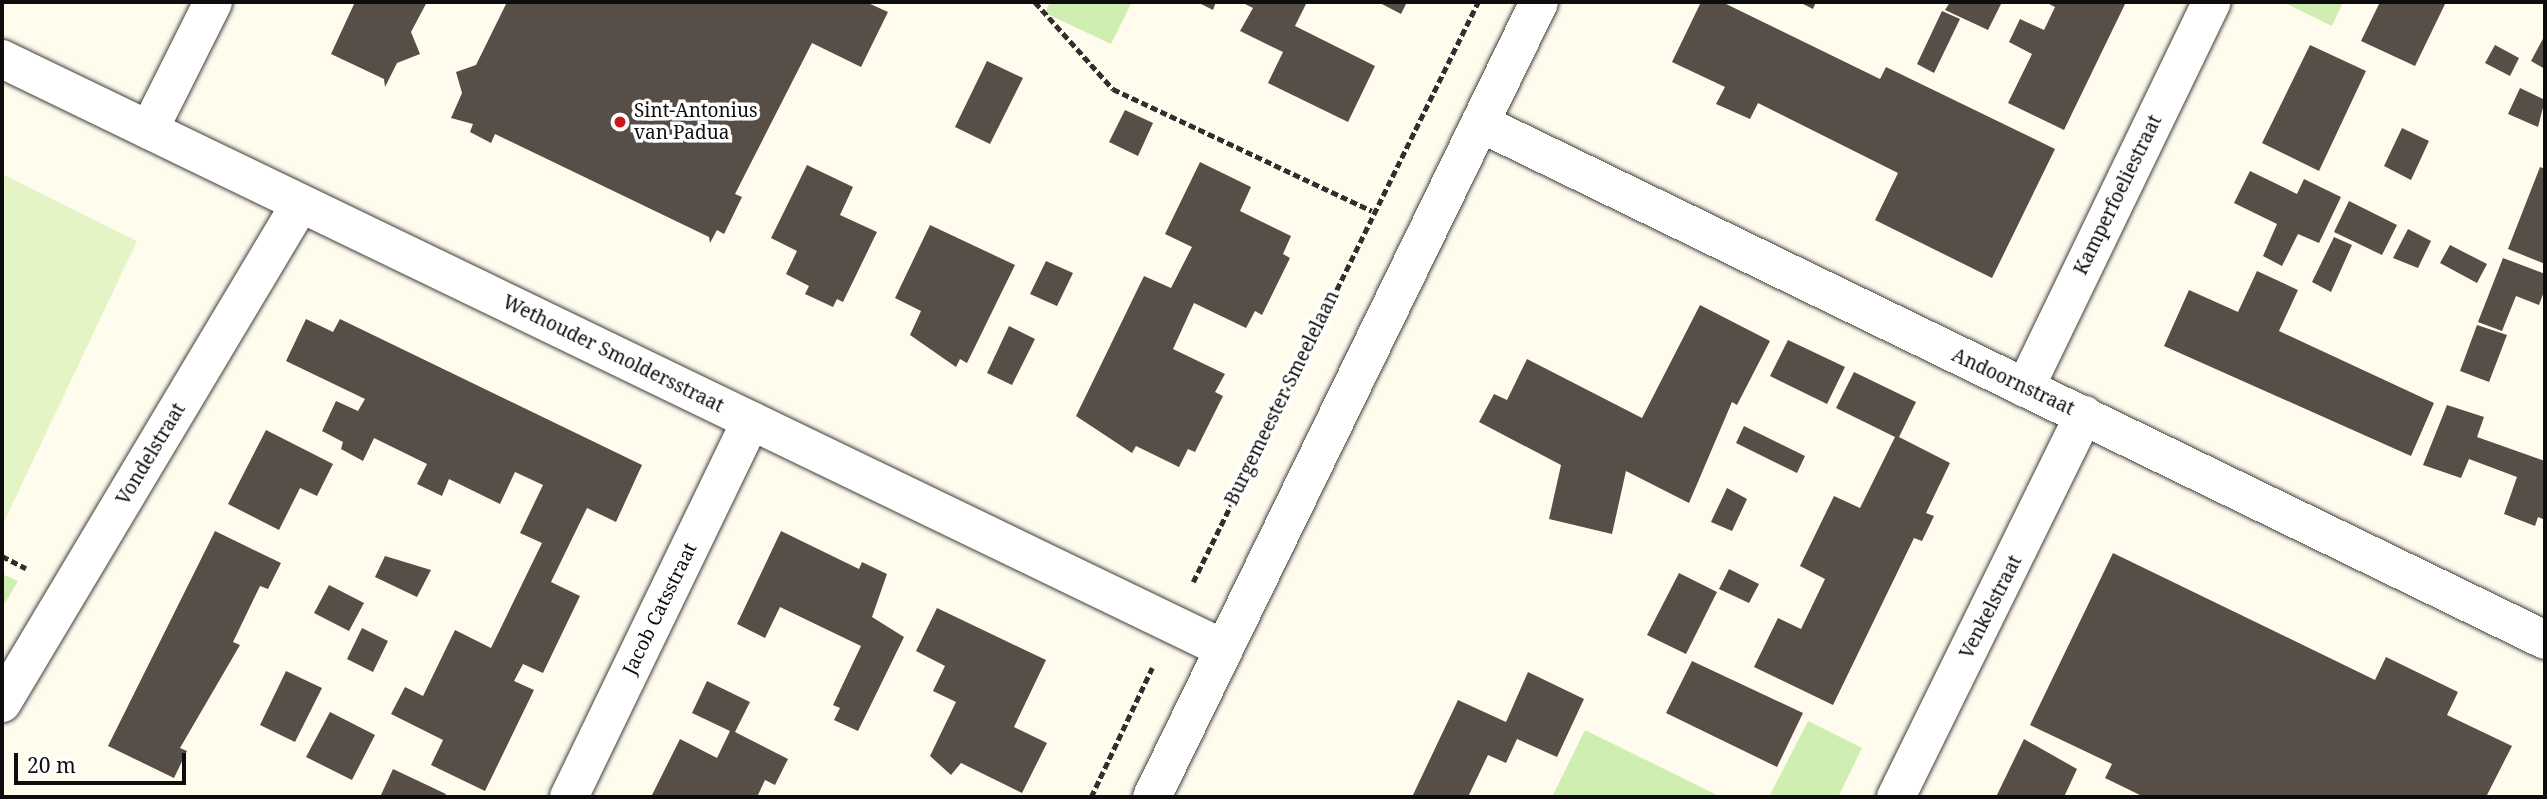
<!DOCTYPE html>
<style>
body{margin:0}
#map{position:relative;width:2547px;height:799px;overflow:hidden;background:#fffced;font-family:"Noto Serif",serif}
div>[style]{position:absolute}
.green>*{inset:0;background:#d0eeb2}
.pitch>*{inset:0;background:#e3f4c5}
.building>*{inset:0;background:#574e48}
.path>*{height:4.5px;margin-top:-2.25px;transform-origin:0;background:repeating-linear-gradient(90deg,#2f2f2f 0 7px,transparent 0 10.5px)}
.roads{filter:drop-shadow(0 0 2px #404040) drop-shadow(0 0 2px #404040)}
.minor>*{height:38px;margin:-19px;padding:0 19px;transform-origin:19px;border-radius:19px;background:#fff}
.dots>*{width:19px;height:19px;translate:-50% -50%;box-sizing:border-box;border:4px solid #fff;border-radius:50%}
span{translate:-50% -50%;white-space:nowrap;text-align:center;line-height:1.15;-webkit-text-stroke:7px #fff;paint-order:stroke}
.poi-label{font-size:19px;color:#0d0d0d}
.left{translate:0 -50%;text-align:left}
.street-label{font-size:19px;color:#0d0d0d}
.frame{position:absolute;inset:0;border:4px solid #0d0d0d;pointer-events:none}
.scale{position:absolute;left:14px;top:753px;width:172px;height:32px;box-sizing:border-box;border:4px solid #0d0d0d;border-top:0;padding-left:9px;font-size:21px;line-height:24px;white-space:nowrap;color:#0d0d0d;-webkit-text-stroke:5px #fff;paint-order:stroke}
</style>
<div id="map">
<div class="green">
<i style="clip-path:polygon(1050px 2px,1132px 2px,1111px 44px,1045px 13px)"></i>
<i style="clip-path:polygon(2283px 2px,2343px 2px,2332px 26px)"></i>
<i style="clip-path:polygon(2px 574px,18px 581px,2px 608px)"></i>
<i style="clip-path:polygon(1808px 721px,1862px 748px,1838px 797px,1769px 797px)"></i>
<i style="clip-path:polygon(1585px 730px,1721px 797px,1552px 797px)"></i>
</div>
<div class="pitch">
<i style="clip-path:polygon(2px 174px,137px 241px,2px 526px)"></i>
</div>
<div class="building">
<i style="clip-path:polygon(355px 2px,427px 2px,411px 32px,420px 54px,397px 63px,385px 87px,384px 79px,331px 54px)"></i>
<i style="clip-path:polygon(507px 2px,866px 2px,888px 12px,861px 67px,812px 43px,735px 194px,742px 197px,724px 234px,717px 230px,710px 243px,709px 237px,495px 134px,491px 143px,470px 132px,473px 124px,451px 118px,462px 93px,456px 72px,476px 65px)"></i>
<i style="clip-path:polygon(1197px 2px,1216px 2px,1213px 10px)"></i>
<i style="clip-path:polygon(1241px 2px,1307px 2px,1295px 26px,1375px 66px,1348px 122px,1268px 83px,1283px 52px,1240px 31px,1253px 8px)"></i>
<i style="clip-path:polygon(1378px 2px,1407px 2px,1401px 14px)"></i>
<i style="clip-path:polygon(1701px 2px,1722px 2px,1880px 79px,1886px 67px,2055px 149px,1992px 278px,1875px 220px,1898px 173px,1758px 103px,1750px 119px,1716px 104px,1725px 87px,1672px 62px)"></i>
<i style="clip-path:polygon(1799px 2px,1816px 2px,1813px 9px)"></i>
<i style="clip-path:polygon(1950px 2px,2002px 2px,1988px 30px,1945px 10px)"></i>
<i style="clip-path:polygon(2045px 2px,2126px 2px,2064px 130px,2008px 103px,2032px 54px,2009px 42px,2020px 19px,2044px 30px,2055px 7px)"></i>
<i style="clip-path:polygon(2380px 2px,2446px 2px,2415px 66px,2361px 41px)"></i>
<i style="clip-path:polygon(1942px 11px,1960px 19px,1934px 73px,1917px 64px)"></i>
<i style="clip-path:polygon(2545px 35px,2545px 69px,2531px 61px)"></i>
<i style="clip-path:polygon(2310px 45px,2366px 71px,2319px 171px,2262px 143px)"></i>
<i style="clip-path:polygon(2495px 45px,2519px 58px,2510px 76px,2485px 63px)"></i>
<i style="clip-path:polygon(987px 61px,1023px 78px,990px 144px,955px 127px)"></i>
<i style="clip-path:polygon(2520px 88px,2545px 100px,2538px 127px,2508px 114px)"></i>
<i style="clip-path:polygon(1125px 110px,1153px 123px,1138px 156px,1109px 142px)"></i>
<i style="clip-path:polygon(2402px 128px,2429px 141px,2411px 180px,2384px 166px)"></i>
<i style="clip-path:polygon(1200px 162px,1251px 187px,1240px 211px,1291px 236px,1283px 254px,1290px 258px,1262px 315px,1255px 311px,1246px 328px,1194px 303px,1173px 349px,1225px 374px,1215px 392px,1223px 396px,1195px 452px,1188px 449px,1179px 467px,1136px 446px,1132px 453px,1076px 416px,1144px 276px,1171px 288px,1192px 247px,1165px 234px)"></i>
<i style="clip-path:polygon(807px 165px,853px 187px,840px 215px,877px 232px,843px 302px,837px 299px,833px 307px,805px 294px,809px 286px,786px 274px,797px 251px,771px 238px)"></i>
<i style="clip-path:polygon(2540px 167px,2545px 169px,2545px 264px,2508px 249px)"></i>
<i style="clip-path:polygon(2250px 171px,2297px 194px,2304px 179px,2341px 197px,2319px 243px,2298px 234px,2282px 266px,2263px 256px,2277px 224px,2234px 203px)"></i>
<i style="clip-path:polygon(2349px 201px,2397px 225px,2382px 255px,2334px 232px)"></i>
<i style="clip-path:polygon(930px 225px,1015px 265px,967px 363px,960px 359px,956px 367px,910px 335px,921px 311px,895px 298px)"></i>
<i style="clip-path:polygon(2408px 229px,2431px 241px,2418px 268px,2393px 258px)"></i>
<i style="clip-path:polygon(2334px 237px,2352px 245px,2331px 292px,2312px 282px)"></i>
<i style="clip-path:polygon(2450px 245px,2487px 264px,2477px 283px,2440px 263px)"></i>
<i style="clip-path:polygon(2503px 258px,2545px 274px,2545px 289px,2539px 305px,2516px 296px,2502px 331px,2478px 322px)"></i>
<i style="clip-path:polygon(1046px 261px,1073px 273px,1057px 306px,1030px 294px)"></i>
<i style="clip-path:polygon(2257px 271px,2298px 290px,2279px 331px,2434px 403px,2411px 456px,2164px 346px,2189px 290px,2238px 312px)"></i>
<i style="clip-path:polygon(1700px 305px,1770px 341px,1737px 405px,1732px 402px,1689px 503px,1626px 471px,1612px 534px,1549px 519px,1561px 465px,1479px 422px,1494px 394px,1507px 400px,1527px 359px,1642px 418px)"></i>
<i style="clip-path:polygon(306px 319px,333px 332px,340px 319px,642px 465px,616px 522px,587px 508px,551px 582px,580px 596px,543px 673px,523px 664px,514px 681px,534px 690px,485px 791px,431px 765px,443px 740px,391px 714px,405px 687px,423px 696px,455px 630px,491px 648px,542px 543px,520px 533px,543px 485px,515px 472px,500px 504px,449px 479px,442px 496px,417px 484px,427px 464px,374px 438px,363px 461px,341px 449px,343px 442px,322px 431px,336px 401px,358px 411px,365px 399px,286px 361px)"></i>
<i style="clip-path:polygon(2477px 325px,2507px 335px,2489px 382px,2460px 371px)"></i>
<i style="clip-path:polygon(1009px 326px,1035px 339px,1012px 385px,987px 373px)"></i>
<i style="clip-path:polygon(1788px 340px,1845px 367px,1827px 404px,1770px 376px)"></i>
<i style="clip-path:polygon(1854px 372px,1916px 402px,1899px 437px,1950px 463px,1926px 513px,1934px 516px,1922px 541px,1914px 538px,1833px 705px,1754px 667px,1778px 618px,1801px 629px,1825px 579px,1800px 566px,1834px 496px,1860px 508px,1895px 437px,1836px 408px)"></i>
<i style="clip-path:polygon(2447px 405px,2484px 417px,2477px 437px,2545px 461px,2545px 520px,2538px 517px,2535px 526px,2504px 514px,2517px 477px,2469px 459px,2461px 478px,2423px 465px)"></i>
<i style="clip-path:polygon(1744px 426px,1805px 456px,1797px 473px,1736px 443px)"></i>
<i style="clip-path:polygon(266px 430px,333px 464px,317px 496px,300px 488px,279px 530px,228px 504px)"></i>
<i style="clip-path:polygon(1727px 488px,1747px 499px,1732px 531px,1711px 522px)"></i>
<i style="clip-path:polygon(215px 531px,281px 563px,268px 589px,260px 586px,233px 642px,240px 645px,180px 748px,187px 751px,174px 778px,108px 746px)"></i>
<i style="clip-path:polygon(781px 531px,859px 569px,862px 562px,887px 574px,872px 617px,904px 637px,858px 731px,834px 720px,840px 708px,833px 705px,861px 646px,780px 607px,765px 638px,737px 624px)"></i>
<i style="clip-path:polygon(2113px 553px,2375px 680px,2386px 657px,2458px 692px,2447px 715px,2512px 746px,2486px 797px,2144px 797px,2105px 778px,2112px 764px,2030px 725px)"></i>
<i style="clip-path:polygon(385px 556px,431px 570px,417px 597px,375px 577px)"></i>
<i style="clip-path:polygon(1729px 569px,1759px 584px,1749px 603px,1719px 589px)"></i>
<i style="clip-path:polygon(1679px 573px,1717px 592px,1686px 654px,1647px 635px)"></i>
<i style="clip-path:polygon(329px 585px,364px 603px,349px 631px,314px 613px)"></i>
<i style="clip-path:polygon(937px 608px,1046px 660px,1014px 727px,1047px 743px,1022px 793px,961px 763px,951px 775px,930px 756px,956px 702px,933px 691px,945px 666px,916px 651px)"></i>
<i style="clip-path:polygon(362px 628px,388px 641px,373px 672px,347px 659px)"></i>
<i style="clip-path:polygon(1692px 661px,1803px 713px,1777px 767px,1666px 713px)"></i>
<i style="clip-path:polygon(286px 671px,322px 688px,295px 742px,260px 725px)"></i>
<i style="clip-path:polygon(1528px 672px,1584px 699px,1557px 757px,1517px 739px,1506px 763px,1488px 755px,1468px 797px,1412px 797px,1458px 700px,1506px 722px)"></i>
<i style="clip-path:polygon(707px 681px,750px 702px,735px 732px,788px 759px,775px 785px,765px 780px,757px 797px,651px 797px,680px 739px,717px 758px,730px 731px,692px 713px)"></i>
<i style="clip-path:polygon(330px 712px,375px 735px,352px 780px,306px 757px)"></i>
<i style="clip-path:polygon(2024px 739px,2077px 769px,2064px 797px,1996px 797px)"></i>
<i style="clip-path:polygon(393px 769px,446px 794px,444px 797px,380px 797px)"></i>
</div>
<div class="path">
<i style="left:1035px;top:2px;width:117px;rotate:48.1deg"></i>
<i style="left:1113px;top:89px;width:286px;rotate:25.2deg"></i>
<i style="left:2px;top:556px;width:27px;rotate:27deg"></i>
<i style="left:1193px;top:582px;width:646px;rotate:-63.83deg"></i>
<i style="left:1091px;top:797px;width:143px;rotate:-64.7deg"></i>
</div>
<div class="roads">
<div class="minor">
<i style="left:2px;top:59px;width:1357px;rotate:25.77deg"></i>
<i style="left:1480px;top:123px;width:1184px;rotate:25.89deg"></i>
<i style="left:149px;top:130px;width:143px;rotate:-63.4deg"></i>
<i style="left:2025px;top:388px;width:429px;rotate:-64.2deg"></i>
<i style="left:2px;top:703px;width:581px;rotate:-59.15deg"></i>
<i style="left:569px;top:797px;width:418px;rotate:-64.2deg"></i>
<i style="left:1152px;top:797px;width:884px;rotate:-64.04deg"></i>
<i style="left:1896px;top:797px;width:426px;rotate:-63.8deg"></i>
</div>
</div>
<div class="dots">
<i style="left:620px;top:122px;background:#cb171c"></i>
</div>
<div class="poi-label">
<span class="left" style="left:634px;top:122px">Sint-Antonius<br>van Padua</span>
</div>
<div class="street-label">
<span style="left:2118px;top:195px;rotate:-64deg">Kamperfoeliestraat</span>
<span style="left:613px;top:354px;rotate:26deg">Wethouder Smoldersstraat</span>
<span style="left:2013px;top:382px;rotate:25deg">Andoornstraat</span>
<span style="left:1282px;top:398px;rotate:-64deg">Burgemeester Smeelelaan</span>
<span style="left:151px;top:454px;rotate:-59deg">Vondelstraat</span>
<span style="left:1991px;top:607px;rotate:-63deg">Venkelstraat</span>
<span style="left:660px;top:609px;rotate:-64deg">Jacob Catsstraat</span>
</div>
<div class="frame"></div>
<div class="scale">20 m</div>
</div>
